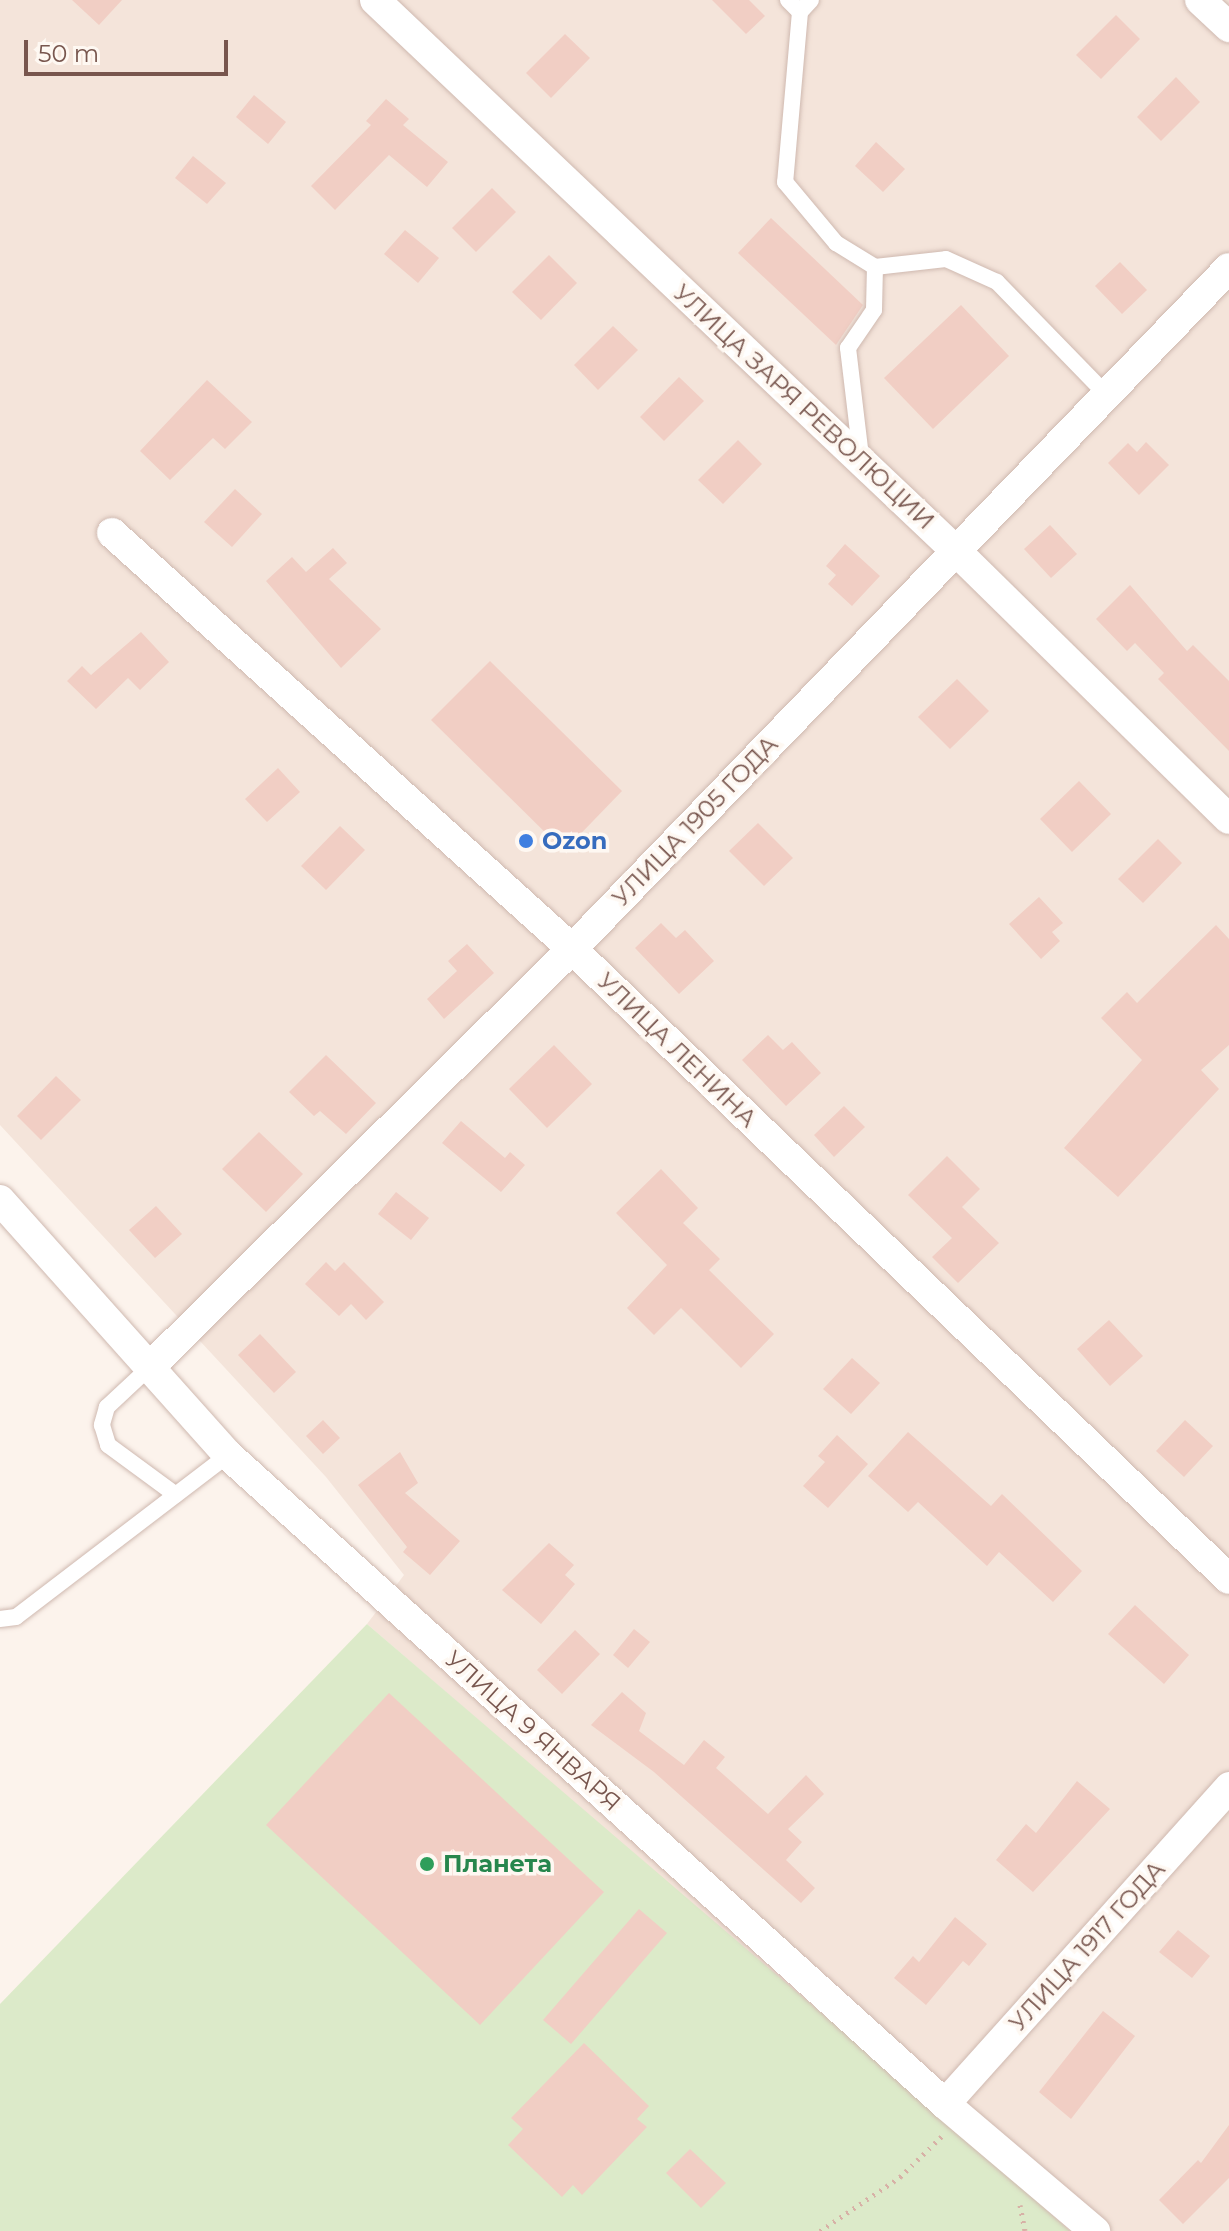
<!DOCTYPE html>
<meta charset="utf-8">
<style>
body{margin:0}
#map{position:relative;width:1229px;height:2231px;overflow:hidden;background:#fcf3ec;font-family:Montserrat,sans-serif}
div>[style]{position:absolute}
.residential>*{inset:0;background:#f4e4da}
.green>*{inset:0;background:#dceac9}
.building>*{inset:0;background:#f1cec4}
.path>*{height:5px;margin-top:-2.5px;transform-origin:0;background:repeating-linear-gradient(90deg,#d7b1a6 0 2px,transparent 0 8px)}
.roads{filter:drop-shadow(0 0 2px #cfb9b0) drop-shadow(0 0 2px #cfb9b0)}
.lane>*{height:16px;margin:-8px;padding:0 8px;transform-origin:8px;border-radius:8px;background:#fff}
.street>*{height:30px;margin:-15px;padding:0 15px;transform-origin:15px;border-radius:15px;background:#fff}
.dots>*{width:22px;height:22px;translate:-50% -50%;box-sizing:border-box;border:4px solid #fef8f2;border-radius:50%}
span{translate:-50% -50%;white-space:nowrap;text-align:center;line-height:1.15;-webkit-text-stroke:7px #fef8f2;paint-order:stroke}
.street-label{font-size:24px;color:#78564e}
.shop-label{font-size:24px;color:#366cbe;font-weight:700}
.left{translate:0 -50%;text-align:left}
.leisure-label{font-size:24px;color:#27864d;font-weight:700}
.scale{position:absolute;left:24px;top:40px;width:204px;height:36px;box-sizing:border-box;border:4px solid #78564e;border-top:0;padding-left:10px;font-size:24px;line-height:28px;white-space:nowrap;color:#78564e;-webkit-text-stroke:6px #fef8f2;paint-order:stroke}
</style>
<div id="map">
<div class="residential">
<i style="clip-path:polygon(0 0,1229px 0,1229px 2231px,1070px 2231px,367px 1624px,404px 1575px,326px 1477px,0 1125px)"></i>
</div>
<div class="green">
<i style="clip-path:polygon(367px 1624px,931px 2107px,1070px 2231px,0 2231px,0 2004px)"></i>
</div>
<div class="building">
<i style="clip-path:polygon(72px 0,122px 0,99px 25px)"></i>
<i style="clip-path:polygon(712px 0,749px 0,765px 16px,746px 34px)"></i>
<i style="clip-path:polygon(1116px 15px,1140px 39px,1101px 79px,1076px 55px)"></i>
<i style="clip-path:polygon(565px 34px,590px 58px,551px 98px,526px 73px)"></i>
<i style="clip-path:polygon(1176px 77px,1200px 102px,1161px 141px,1137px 117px)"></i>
<i style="clip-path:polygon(254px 95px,286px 122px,268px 144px,236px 117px)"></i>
<i style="clip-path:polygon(386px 99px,409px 119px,403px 125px,448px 162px,427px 187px,389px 155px,335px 210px,311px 186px,371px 125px,366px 121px)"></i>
<i style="clip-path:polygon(876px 142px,905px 169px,883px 192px,855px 166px)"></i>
<i style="clip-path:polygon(193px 156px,226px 183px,207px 204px,175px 178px)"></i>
<i style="clip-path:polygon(492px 188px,516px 212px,476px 252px,452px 228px)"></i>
<i style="clip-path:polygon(771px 218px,863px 305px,836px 345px,738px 253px)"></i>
<i style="clip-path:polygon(405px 230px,439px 258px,418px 283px,384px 254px)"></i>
<i style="clip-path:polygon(549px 255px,577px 283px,541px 320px,512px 292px)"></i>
<i style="clip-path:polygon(1120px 262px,1147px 290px,1122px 314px,1095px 286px)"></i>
<i style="clip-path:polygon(961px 305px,1009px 356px,933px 429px,884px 378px)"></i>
<i style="clip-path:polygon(613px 326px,638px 350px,598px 390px,574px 365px)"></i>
<i style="clip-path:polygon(679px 377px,704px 401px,664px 441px,640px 417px)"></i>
<i style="clip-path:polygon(207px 380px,252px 422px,225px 449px,213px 438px,170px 480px,140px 451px)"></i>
<i style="clip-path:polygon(738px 440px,762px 464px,723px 504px,698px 480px)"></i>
<i style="clip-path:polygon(1146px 442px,1169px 465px,1139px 495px,1108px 463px,1128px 443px,1137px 452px)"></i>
<i style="clip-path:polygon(235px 489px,262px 514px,232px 547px,204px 522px)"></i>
<i style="clip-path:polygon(1050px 525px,1077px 554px,1051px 578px,1024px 549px)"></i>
<i style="clip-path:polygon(845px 544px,880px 576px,852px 606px,828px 584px,836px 575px,826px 566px)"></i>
<i style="clip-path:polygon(333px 548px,347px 563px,329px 579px,381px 629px,341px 668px,266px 581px,292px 557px,306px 572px)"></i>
<i style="clip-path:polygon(1130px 585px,1187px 651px,1193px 645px,1229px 681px,1229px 751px,1158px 679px,1164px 673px,1135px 643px,1127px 651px,1096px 619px)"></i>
<i style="clip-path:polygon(141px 632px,169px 662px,140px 690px,128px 678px,96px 709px,67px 681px,82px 666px,91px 675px)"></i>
<i style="clip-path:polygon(490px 661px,622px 791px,564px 851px,431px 720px)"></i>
<i style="clip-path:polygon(957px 679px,989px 711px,950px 749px,918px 717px)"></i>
<i style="clip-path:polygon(278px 768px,300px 792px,267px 822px,245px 799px)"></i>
<i style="clip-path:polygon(1079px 781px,1111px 814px,1072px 852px,1040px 819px)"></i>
<i style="clip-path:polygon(758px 823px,793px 858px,764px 886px,729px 851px)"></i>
<i style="clip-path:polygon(340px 826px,365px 850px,326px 890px,301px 866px)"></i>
<i style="clip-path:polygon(1158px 839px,1182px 863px,1143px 903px,1118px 879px)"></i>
<i style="clip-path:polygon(1039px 897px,1063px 923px,1052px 932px,1060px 941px,1041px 959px,1009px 924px)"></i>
<i style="clip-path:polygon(661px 923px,676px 938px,685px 930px,714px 961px,679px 994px,635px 948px)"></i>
<i style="clip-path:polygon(1216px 925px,1229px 939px,1229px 1045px,1201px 1070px,1219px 1089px,1118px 1197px,1064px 1148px,1142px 1060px,1101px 1018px,1127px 992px,1137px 1003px)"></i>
<i style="clip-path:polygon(467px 944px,494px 973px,444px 1019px,427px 999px,457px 971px,448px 961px)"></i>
<i style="clip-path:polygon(768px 1035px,783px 1050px,792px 1042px,821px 1073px,786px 1106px,742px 1060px)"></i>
<i style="clip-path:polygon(554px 1045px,592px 1084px,547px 1128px,509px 1089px)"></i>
<i style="clip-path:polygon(326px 1055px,376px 1103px,346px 1134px,320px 1111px,314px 1116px,289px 1092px)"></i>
<i style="clip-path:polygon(56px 1076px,81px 1100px,41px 1140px,17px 1116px)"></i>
<i style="clip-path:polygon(844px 1106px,865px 1127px,834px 1157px,814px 1135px)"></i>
<i style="clip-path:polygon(461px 1121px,505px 1158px,510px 1152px,525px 1165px,501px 1192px,442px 1143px)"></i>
<i style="clip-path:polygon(259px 1132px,303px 1174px,266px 1212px,222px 1169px)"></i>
<i style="clip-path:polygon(947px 1156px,980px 1189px,962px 1207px,999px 1243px,958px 1283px,932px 1257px,952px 1238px,908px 1195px)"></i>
<i style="clip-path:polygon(661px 1169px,698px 1208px,683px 1223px,720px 1259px,709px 1270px,774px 1334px,741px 1368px,681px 1308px,654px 1335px,627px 1308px,667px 1265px,616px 1213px)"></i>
<i style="clip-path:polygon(396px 1192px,429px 1218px,411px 1240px,378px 1214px)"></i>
<i style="clip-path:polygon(156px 1206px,182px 1234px,155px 1258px,129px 1230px)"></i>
<i style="clip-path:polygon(326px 1262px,335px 1271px,344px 1262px,384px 1302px,366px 1320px,351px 1304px,339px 1316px,305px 1284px)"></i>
<i style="clip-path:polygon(1109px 1320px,1143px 1356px,1110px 1386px,1077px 1349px)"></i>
<i style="clip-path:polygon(260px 1334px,296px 1372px,274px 1393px,238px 1355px)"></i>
<i style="clip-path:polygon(852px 1358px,880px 1383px,851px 1414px,823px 1389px)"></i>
<i style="clip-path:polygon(323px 1420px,340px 1438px,323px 1454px,306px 1436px)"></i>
<i style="clip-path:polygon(1185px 1420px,1213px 1446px,1184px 1477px,1156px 1451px)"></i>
<i style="clip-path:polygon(908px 1432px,991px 1506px,1002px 1494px,1082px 1571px,1053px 1602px,999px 1552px,987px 1566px,918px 1502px,908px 1512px,868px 1476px)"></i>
<i style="clip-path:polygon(837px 1435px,868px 1464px,828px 1508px,803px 1486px,825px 1462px,818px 1456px)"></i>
<i style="clip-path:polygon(400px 1452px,418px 1483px,405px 1493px,460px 1541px,430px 1575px,403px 1552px,407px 1547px,358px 1485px)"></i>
<i style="clip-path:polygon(549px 1543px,574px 1565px,565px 1575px,575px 1584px,541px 1624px,502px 1590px)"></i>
<i style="clip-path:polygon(1135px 1605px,1189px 1655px,1164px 1684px,1108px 1634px)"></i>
<i style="clip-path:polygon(634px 1629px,650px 1642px,628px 1668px,613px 1655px)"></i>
<i style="clip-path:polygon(575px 1630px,600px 1654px,562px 1694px,537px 1670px)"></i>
<i style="clip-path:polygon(622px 1692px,646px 1713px,639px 1731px,684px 1765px,704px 1740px,725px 1757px,716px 1768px,768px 1814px,806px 1775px,824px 1794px,788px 1829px,802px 1842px,786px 1860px,815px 1888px,801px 1903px,654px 1772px,591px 1725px)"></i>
<i style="clip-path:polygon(389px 1693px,604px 1892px,480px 2025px,266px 1825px)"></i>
<i style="clip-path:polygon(1077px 1781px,1110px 1809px,1033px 1892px,996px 1860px,1026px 1824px,1036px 1833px)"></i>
<i style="clip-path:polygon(639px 1909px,667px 1933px,571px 2044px,543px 2020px)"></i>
<i style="clip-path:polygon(955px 1917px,987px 1944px,969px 1966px,963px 1961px,926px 2005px,894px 1978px,913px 1956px,919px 1962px)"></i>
<i style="clip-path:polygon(1178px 1930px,1210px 1956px,1192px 1978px,1159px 1952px)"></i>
<i style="clip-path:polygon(1103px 2011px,1135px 2036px,1071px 2119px,1039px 2092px)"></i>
<i style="clip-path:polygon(584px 2043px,649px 2106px,637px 2119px,647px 2127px,582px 2195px,573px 2185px,562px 2197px,508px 2145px,523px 2129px,511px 2118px)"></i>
<i style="clip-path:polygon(1229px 2125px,1229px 2178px,1183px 2224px,1159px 2200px,1198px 2160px,1201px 2163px)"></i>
<i style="clip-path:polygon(690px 2149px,726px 2183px,701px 2208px,666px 2173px)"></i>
</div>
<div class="path">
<i style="left:1020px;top:2205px;width:26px;rotate:79deg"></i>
<i style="left:820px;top:2231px;width:97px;rotate:-34deg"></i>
<i style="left:900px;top:2177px;width:59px;rotate:-44.3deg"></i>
</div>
<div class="roads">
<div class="lane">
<i style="left:788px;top:0;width:17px;rotate:45deg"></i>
<i style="left:800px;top:12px;width:16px;rotate:-47deg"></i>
<i style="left:800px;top:12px;width:171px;rotate:95deg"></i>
<i style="left:785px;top:182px;width:80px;rotate:50.1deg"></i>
<i style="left:836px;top:243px;width:46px;rotate:31.6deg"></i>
<i style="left:875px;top:267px;width:71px;rotate:-6.4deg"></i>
<i style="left:946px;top:259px;width:56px;rotate:24.3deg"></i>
<i style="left:997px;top:282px;width:156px;rotate:45.8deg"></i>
<i style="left:861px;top:457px;width:110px;rotate:-96.8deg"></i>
<i style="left:848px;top:348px;width:46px;rotate:-55.6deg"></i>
<i style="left:874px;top:310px;width:43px;rotate:-88.7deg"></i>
<i style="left:152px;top:1365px;width:62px;rotate:137deg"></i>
<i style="left:107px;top:1407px;width:19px;rotate:106deg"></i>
<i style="left:102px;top:1425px;width:21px;rotate:73deg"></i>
<i style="left:108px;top:1445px;width:84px;rotate:36.3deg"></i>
<i style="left:0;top:1619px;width:16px;rotate:-7deg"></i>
<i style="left:16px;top:1617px;width:267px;rotate:-37.4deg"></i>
</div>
<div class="street">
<i style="left:375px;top:0;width:798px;rotate:43.48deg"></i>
<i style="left:954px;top:549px;width:385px;rotate:44.5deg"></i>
<i style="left:1200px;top:0;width:40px;rotate:43deg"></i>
<i style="left:112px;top:533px;width:620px;rotate:42.12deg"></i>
<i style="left:572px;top:949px;width:910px;rotate:43.8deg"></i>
<i style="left:0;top:1200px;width:342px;rotate:48.2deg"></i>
<i style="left:228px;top:1455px;width:967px;rotate:42.15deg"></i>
<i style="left:945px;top:2104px;width:197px;rotate:40.3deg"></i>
<i style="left:152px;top:1365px;width:591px;rotate:-44.73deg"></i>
<i style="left:572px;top:949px;width:946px;rotate:-46.03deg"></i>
<i style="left:945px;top:2104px;width:426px;rotate:-48.1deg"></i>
</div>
</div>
<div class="dots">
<i style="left:526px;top:841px;background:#3f7fe0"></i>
<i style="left:427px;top:1864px;background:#2e9e5b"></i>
</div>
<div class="street-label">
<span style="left:804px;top:407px;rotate:43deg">УЛИЦА ЗАРЯ РЕВОЛЮЦИИ</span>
<span style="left:695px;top:821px;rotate:-46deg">УЛИЦА 1905 ГОДА</span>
<span style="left:677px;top:1050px;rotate:44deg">УЛИЦА ЛЕНИНА</span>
<span style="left:533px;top:1731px;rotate:42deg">УЛИЦА 9 ЯНВАРЯ</span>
<span style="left:1087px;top:1946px;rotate:-48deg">УЛИЦА 1917 ГОДА</span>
</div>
<div class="shop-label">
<span class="left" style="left:542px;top:841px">Ozon</span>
</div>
<div class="leisure-label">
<span class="left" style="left:443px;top:1864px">Планета</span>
</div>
<div class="scale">50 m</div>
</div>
